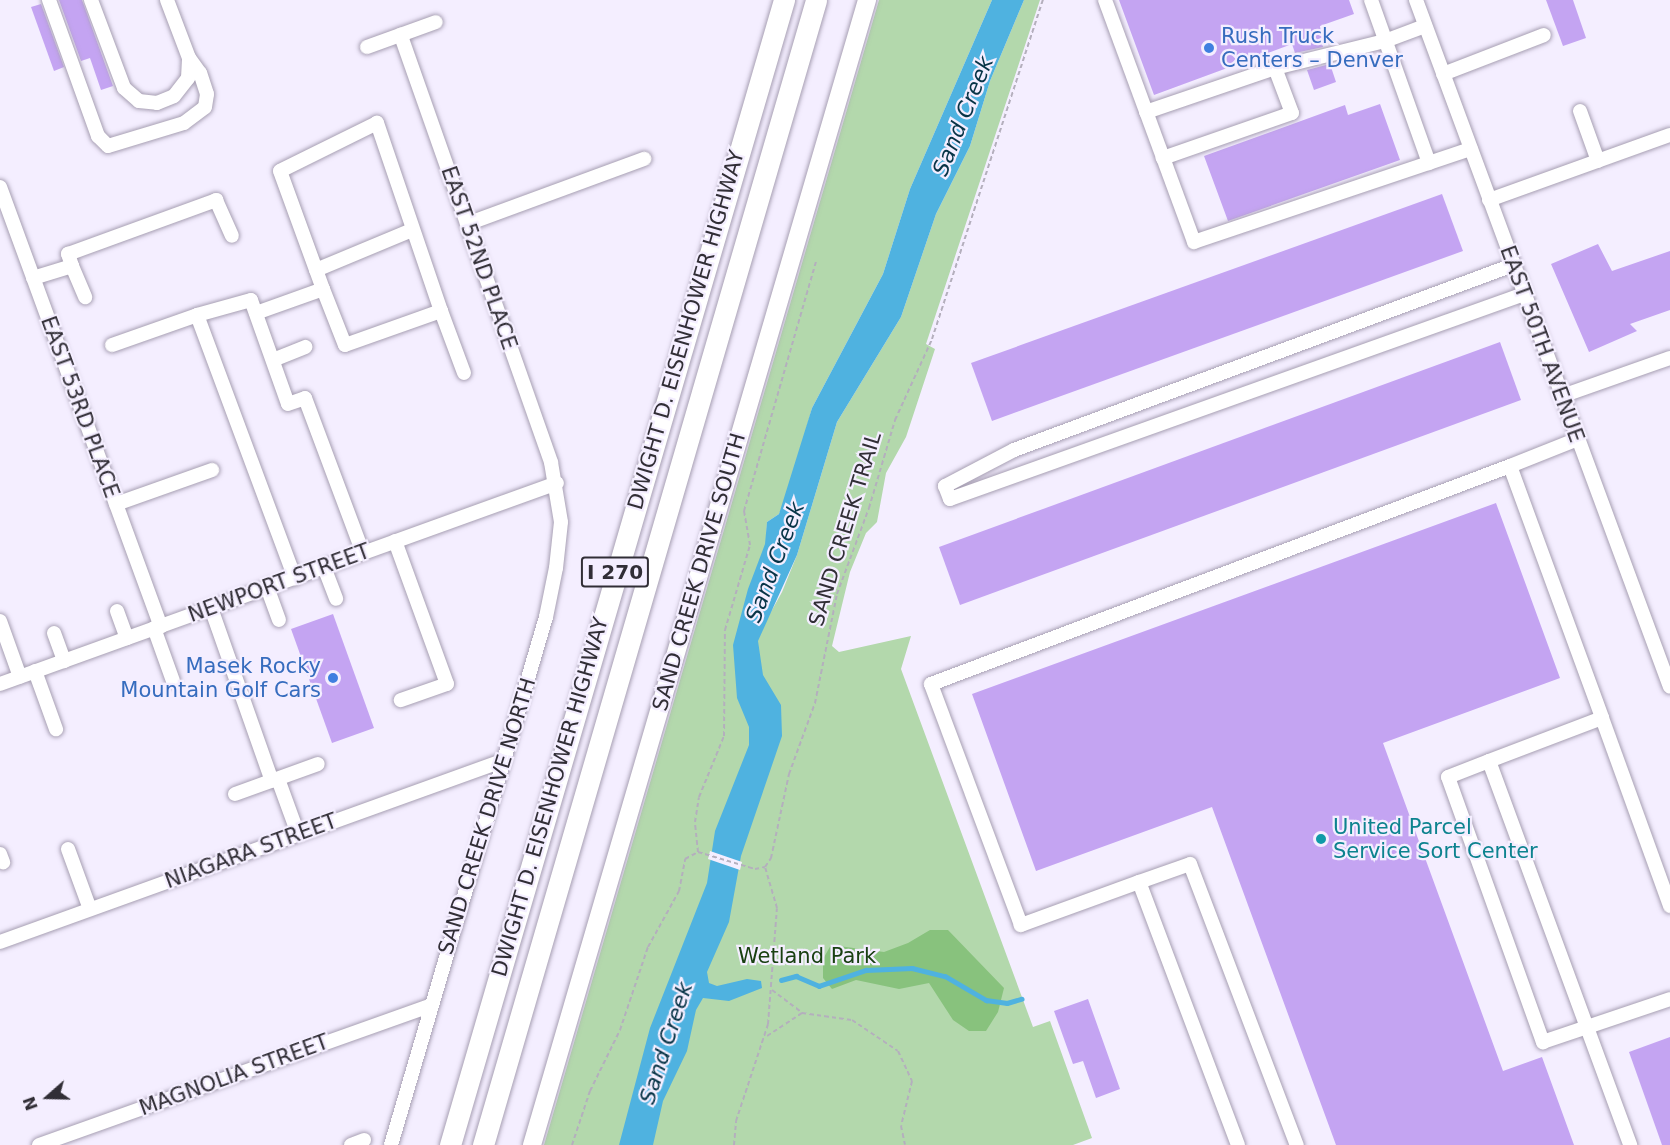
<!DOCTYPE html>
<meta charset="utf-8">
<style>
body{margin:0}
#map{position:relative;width:1670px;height:1145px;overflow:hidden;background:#f4eeff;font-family:"DejaVu Sans",sans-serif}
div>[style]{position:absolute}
.green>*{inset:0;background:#b3d8ac}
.forest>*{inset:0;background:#88c27d}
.water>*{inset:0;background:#4fb2e0}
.pier>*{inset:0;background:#f4eeff}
.stream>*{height:4.5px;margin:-2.25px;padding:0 2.25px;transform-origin:2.25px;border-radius:2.25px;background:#4fb2e0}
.building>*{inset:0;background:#c4a4f2}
.path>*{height:2px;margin-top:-1px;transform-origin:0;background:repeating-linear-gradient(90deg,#b4afbd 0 4.5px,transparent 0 7.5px)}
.roads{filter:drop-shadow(0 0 2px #a79fb3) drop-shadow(0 0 2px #a79fb3)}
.minor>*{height:14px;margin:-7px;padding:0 7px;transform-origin:7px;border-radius:7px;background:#fff}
.major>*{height:18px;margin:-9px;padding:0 9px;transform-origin:9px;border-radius:9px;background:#fff}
.highway>*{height:21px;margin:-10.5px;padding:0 10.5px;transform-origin:10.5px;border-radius:10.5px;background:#fff}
.dots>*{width:16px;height:16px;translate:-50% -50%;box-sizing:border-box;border:3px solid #f4eeff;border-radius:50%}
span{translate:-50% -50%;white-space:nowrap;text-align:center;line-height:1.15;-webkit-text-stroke:4.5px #f4eeff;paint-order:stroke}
.shield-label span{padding:2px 4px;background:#f4eeff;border:2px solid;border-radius:4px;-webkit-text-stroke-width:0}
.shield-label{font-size:20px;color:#312e36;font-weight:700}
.shop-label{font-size:21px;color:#366cbe}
.left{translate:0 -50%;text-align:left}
.right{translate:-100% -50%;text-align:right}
.street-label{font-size:21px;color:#312e36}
.culture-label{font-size:21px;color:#0d838f}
.park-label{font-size:21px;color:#194012}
.water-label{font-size:22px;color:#073447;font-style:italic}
.north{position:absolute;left:18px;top:1067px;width:60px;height:60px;-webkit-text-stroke:4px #f4eeff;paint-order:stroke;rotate:250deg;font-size:16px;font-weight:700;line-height:24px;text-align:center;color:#312e36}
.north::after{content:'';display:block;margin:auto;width:21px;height:27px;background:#312e36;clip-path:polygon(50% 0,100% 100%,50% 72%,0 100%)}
</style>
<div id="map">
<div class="green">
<i style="clip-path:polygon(879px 0,992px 0,910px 189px,883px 274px,812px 408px,789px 490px,779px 514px,767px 522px,766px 544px,740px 622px,762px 628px,782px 592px,797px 555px,837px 422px,901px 317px,936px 214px,970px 146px,990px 81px,1024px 0,1040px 0,926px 344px,935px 349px,906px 437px,886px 473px,877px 522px,866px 533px,850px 572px,832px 646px,839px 652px,911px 636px,901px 669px,1033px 1027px,1050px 1021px,1092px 1138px,1073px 1145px,544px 1145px)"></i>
</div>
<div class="forest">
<i style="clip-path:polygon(930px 930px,948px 930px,1004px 988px,998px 1012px,986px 1031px,969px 1031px,953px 1020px,929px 983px,899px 989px,856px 980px,832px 989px,823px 978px,823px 959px,831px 945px,884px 952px,908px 943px)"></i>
</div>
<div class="water">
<i style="clip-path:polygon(992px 0,1024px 0,990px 81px,970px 146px,936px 214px,901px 317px,837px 422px,797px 555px,758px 641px,763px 675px,781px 705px,782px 736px,741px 856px,729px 922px,707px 972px,709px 983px,717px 986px,747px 979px,761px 981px,762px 988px,729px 1001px,703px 998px,696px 1010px,687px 1051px,663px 1101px,653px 1145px,619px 1145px,650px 1028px,707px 883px,715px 831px,749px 745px,749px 727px,737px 698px,733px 645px,748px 589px,765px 544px,767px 522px,779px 514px,812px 408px,883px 274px,910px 189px)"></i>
</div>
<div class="pier">
<i style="clip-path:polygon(710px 851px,742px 862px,740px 870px,708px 859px)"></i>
</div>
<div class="stream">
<i style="left:781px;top:980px;width:16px;rotate:-15deg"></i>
<i style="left:796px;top:976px;width:25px;rotate:23deg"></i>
<i style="left:819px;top:986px;width:50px;rotate:-18.8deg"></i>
<i style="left:866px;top:970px;width:46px;rotate:-2.5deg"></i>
<i style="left:912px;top:968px;width:34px;rotate:14deg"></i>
<i style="left:945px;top:976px;width:48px;rotate:30.3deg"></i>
<i style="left:986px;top:1000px;width:21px;rotate:8deg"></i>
<i style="left:1007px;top:1003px;width:15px;rotate:-16deg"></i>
</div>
<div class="building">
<i style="clip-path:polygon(59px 0,82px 0,113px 86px,101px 90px,90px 58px,81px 61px)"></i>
<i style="clip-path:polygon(1119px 0,1349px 0,1354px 14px,1320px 26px,1323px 47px,1295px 53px,1292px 44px,1154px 95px)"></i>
<i style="clip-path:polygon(1546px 0,1573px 0,1586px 38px,1563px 46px)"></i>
<i style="clip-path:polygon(41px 4px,64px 67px,54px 71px,31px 7px)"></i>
<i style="clip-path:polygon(1330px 64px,1336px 82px,1314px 90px,1307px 70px)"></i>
<i style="clip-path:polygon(1380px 104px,1400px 160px,1228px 221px,1204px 156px,1345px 105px,1348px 115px)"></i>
<i style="clip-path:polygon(1442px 194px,1463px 251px,992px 421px,971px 363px)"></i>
<i style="clip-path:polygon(1598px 244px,1612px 271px,1670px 251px,1670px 310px,1630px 324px,1637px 331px,1589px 352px,1551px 264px)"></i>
<i style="clip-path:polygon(1500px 342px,1521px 400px,960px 605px,939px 547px)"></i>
<i style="clip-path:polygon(1496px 503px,1560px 678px,1383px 743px,1503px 1071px,1542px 1057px,1574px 1145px,1336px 1145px,1212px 807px,1036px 871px,972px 694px)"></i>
<i style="clip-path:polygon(333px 614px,374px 728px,332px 743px,291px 629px)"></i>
<i style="clip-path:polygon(1088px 999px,1120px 1089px,1096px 1098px,1083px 1061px,1073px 1064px,1054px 1011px)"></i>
<i style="clip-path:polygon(1670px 1037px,1670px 1145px,1662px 1145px,1629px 1052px)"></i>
</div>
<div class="path">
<i style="left:698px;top:852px;width:30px;rotate:-96deg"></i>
<i style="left:695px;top:822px;width:25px;rotate:-81deg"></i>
<i style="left:699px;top:797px;width:66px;rotate:-67.7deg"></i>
<i style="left:724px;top:736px;width:106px;rotate:-89.5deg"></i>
<i style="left:725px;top:630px;width:89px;rotate:-73.6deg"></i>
<i style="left:750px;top:545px;width:35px;rotate:-100deg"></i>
<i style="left:744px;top:511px;width:260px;rotate:-73.9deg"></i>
<i style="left:772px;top:990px;width:38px;rotate:37deg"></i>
<i style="left:802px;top:1013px;width:50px;rotate:8deg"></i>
<i style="left:852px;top:1020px;width:55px;rotate:34deg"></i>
<i style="left:898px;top:1051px;width:33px;rotate:65deg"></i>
<i style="left:912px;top:1081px;width:46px;rotate:103.7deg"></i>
<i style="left:901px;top:1126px;width:19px;rotate:78deg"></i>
<i style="left:767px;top:1036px;width:42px;rotate:-33.3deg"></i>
<i style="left:572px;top:1145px;width:57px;rotate:-71.6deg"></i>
<i style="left:590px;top:1091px;width:68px;rotate:-63.8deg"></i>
<i style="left:620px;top:1030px;width:88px;rotate:-71.4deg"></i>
<i style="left:648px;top:947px;width:64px;rotate:-61deg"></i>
<i style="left:679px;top:891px;width:33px;rotate:-79deg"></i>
<i style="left:685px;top:859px;width:15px;rotate:-28deg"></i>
<i style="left:698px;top:852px;width:59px;rotate:16.6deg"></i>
<i style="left:755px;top:869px;width:10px;rotate:-11deg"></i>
<i style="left:765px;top:867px;width:11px;rotate:-56deg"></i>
<i style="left:771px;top:858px;width:86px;rotate:-77.9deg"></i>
<i style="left:789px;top:774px;width:76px;rotate:-69.9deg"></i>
<i style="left:815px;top:703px;width:111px;rotate:-78.6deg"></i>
<i style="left:837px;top:594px;width:92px;rotate:-69.6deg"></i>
<i style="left:869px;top:508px;width:92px;rotate:-73.5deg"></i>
<i style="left:895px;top:420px;width:89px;rotate:-65.4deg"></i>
<i style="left:932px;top:339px;width:357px;rotate:-71.9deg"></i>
<i style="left:734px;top:1145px;width:24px;rotate:-85deg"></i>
<i style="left:736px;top:1121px;width:102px;rotate:-71.7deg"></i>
<i style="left:768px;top:1024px;width:116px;rotate:-85.6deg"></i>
<i style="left:777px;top:908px;width:43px;rotate:-106.3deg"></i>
</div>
<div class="roads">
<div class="minor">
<i style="left:49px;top:0;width:145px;rotate:70.2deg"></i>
<i style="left:98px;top:136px;width:14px;rotate:45deg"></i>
<i style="left:108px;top:146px;width:79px;rotate:-16.8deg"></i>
<i style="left:184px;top:123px;width:26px;rotate:-37deg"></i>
<i style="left:205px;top:107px;width:13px;rotate:-81deg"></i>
<i style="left:207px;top:94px;width:22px;rotate:-108deg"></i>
<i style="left:200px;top:73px;width:19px;rotate:-126deg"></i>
<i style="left:91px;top:0;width:94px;rotate:69.4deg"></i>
<i style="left:124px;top:88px;width:20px;rotate:41deg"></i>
<i style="left:139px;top:101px;width:18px;rotate:6deg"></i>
<i style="left:157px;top:103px;width:18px;rotate:-22deg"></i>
<i style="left:174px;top:96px;width:23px;rotate:-52deg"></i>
<i style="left:188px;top:78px;width:20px;rotate:-87deg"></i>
<i style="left:189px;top:58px;width:62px;rotate:-110.8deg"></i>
<i style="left:1105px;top:0;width:258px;rotate:69.8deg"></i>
<i style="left:1194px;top:242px;width:292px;rotate:-18.6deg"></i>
<i style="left:1371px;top:0;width:173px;rotate:70.4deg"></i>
<i style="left:1416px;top:0;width:732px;rotate:69.71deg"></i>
<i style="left:367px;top:47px;width:73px;rotate:-19.9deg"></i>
<i style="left:1275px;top:68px;width:113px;rotate:-13.8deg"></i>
<i style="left:1385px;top:41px;width:43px;rotate:-20.6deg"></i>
<i style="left:1443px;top:74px;width:108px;rotate:-21.1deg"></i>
<i style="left:1580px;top:111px;width:53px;rotate:70.2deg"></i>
<i style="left:1146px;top:112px;width:136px;rotate:-18.8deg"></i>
<i style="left:1275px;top:68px;width:48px;rotate:69.3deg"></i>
<i style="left:1292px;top:113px;width:137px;rotate:160.8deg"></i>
<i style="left:0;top:187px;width:468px;rotate:69.9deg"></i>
<i style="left:1489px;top:200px;width:192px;rotate:-19.8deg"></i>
<i style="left:467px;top:224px;width:189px;rotate:-20.2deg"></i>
<i style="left:1513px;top:265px;width:532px;rotate:159.66deg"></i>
<i style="left:1014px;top:450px;width:78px;rotate:152.4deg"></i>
<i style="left:945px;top:486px;width:14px;rotate:69deg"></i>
<i style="left:950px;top:499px;width:610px;rotate:-19.65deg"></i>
<i style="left:72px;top:266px;width:34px;rotate:67deg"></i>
<i style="left:316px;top:270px;width:104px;rotate:-22.6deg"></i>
<i style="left:33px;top:278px;width:41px;rotate:-17.1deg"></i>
<i style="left:72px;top:266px;width:13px;rotate:-108deg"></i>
<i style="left:68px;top:254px;width:158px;rotate:-20deg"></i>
<i style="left:216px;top:200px;width:39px;rotate:66deg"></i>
<i style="left:441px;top:311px;width:66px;rotate:69.6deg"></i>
<i style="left:256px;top:313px;width:71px;rotate:-19.7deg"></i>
<i style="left:323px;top:289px;width:60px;rotate:68.6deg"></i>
<i style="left:345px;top:345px;width:102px;rotate:-19.5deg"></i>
<i style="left:441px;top:311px;width:199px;rotate:-108.8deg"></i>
<i style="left:377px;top:123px;width:108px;rotate:153.7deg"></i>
<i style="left:280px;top:171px;width:126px;rotate:70deg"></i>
<i style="left:197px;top:315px;width:56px;rotate:-15.5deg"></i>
<i style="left:251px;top:300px;width:110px;rotate:70.4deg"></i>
<i style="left:288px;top:404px;width:18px;rotate:-19deg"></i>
<i style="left:305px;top:398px;width:165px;rotate:69.5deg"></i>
<i style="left:112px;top:345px;width:90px;rotate:-19.4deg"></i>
<i style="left:197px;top:315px;width:281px;rotate:69.6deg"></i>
<i style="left:273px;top:360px;width:35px;rotate:-22deg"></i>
<i style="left:1562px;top:396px;width:114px;rotate:-19.4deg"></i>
<i style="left:1510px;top:466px;width:73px;rotate:-21.7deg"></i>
<i style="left:116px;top:504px;width:102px;rotate:-19.5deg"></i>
<i style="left:395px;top:541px;width:152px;rotate:70deg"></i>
<i style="left:447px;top:684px;width:49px;rotate:160.8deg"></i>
<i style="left:324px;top:567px;width:34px;rotate:69deg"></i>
<i style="left:267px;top:587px;width:35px;rotate:70deg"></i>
<i style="left:211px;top:608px;width:183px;rotate:70.6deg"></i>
<i style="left:117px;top:611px;width:29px;rotate:70deg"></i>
<i style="left:0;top:621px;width:59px;rotate:70.3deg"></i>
<i style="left:154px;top:628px;width:56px;rotate:70.3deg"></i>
<i style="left:54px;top:633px;width:30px;rotate:70deg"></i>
<i style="left:35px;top:671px;width:62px;rotate:70.1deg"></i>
<i style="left:0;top:684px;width:592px;rotate:-19.84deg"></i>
<i style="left:1602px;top:718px;width:200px;rotate:70.1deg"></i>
<i style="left:1489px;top:761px;width:44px;rotate:158.7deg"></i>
<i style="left:1448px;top:777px;width:282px;rotate:70.3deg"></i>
<i style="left:1543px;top:1042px;width:134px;rotate:-18.7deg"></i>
<i style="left:278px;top:779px;width:59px;rotate:70deg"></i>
<i style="left:235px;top:794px;width:88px;rotate:-19.9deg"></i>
<i style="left:68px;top:849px;width:64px;rotate:69.9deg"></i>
<i style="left:0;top:854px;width:9px;rotate:69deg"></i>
<i style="left:1139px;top:882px;width:54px;rotate:-19.4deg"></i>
<i style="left:1190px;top:864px;width:301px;rotate:69.2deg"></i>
<i style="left:0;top:942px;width:534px;rotate:-19.83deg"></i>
<i style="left:39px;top:1145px;width:414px;rotate:-19.6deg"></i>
<i style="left:351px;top:1145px;width:14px;rotate:-21deg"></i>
<i style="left:391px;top:1145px;width:550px;rotate:-73.64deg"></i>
<i style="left:546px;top:617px;width:50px;rotate:-78.5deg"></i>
<i style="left:556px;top:568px;width:46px;rotate:-83.8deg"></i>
<i style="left:561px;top:522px;width:61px;rotate:-99.5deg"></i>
<i style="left:551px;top:462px;width:453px;rotate:-109.4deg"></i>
<i style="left:1238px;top:1145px;width:281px;rotate:-110.6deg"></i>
<i style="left:1139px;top:882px;width:126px;rotate:160deg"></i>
<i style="left:1021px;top:925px;width:257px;rotate:-110.5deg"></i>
<i style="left:931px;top:684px;width:619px;rotate:-20.63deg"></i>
<i style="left:1510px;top:466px;width:268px;rotate:69.9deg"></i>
<i style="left:1602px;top:718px;width:121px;rotate:159.2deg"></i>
<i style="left:1489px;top:761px;width:409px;rotate:69.8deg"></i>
</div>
<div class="major">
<i style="left:532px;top:1145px;width:1193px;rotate:-73.69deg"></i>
</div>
<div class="highway">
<i style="left:450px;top:1145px;width:1193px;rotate:-73.74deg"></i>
<i style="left:483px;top:1145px;width:1192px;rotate:-73.78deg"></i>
</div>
</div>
<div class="dots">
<i style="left:1209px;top:48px;background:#3f7fe0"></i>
<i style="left:333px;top:678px;background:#3f7fe0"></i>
<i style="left:1321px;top:839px;background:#0f9aa8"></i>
</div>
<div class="shield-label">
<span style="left:615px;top:572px">I 270</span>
</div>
<div class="shop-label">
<span class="left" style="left:1221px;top:48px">Rush Truck<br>Centers – Denver</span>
<span class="right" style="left:321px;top:678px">Masek Rocky<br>Mountain Golf Cars</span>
</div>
<div class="street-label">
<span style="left:479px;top:258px;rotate:71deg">EAST 52ND PLACE</span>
<span style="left:686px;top:330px;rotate:-74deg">DWIGHT D. EISENHOWER HIGHWAY</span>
<span style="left:1542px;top:344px;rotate:70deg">EAST 50TH AVENUE</span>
<span style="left:80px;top:407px;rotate:70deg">EAST 53RD PLACE</span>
<span style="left:845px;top:529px;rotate:-73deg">SAND CREEK TRAIL</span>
<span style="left:699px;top:572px;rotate:-74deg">SAND CREEK DRIVE SOUTH</span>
<span style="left:279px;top:583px;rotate:-20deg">NEWPORT STREET</span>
<span style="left:550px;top:797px;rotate:-74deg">DWIGHT D. EISENHOWER HIGHWAY</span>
<span style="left:487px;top:816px;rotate:-73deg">SAND CREEK DRIVE NORTH</span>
<span style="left:251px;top:851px;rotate:-20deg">NIAGARA STREET</span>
<span style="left:234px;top:1075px;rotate:-20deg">MAGNOLIA STREET</span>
</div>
<div class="culture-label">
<span class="left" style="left:1333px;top:839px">United Parcel<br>Service Sort Center</span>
</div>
<div class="park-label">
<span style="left:807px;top:956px">Wetland Park</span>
</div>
<div class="water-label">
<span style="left:963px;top:116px;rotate:-68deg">Sand Creek</span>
<span style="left:775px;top:562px;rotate:-69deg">Sand Creek</span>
<span style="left:666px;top:1043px;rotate:-72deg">Sand Creek</span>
</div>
<div class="north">N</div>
</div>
